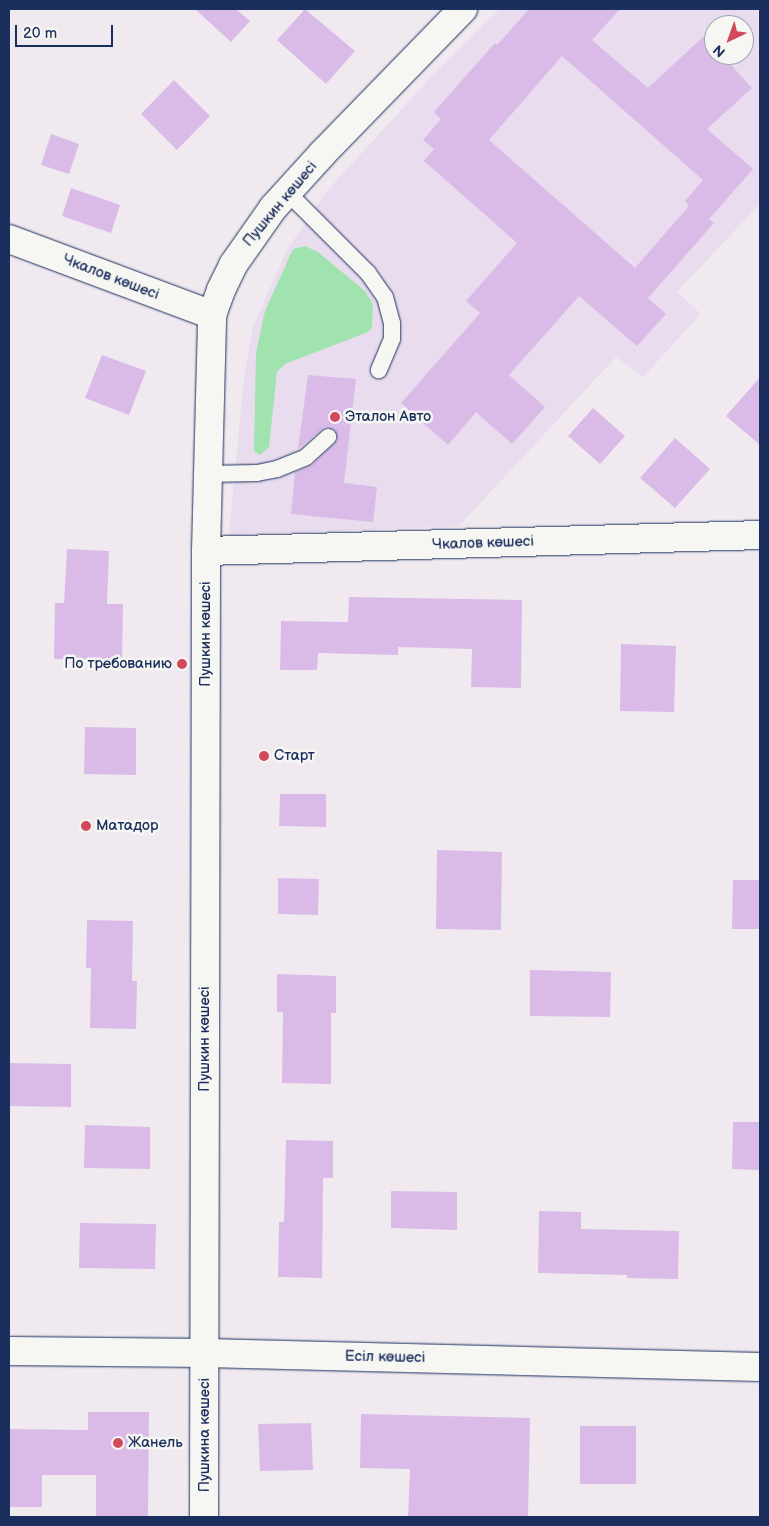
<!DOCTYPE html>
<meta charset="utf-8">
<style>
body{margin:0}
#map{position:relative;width:769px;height:1526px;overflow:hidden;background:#f0eaf0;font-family:"Balsamiq Sans",sans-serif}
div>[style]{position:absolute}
.built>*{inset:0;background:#e9dcee}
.green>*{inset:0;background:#a1e3ae}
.building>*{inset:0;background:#dabbe8}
.roads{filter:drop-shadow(0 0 1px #1b2f5e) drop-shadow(0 0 1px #1b2f5e)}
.service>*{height:16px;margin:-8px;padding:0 8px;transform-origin:8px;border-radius:8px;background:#f6f6f2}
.minor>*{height:28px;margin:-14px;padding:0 14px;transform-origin:14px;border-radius:14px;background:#f6f6f2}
.tertiary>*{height:28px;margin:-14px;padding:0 14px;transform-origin:14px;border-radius:14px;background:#f6f6f2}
.dots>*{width:14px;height:14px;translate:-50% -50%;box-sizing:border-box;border:2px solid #f6f6f2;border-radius:50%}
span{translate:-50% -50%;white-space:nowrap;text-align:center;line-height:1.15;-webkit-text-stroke:5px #f6f6f2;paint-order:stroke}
.street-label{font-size:15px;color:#1b2f5e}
.poi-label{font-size:15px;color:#1b2f5e}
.left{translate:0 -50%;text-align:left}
.right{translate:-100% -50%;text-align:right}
.frame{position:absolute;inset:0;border:10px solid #1b2f5e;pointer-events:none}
.north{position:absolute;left:704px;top:15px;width:50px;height:50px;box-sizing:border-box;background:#f6f6f2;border:1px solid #9ea6b7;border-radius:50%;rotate:222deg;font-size:14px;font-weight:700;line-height:20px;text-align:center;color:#1b2f5e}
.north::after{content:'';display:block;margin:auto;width:18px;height:22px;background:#d1495b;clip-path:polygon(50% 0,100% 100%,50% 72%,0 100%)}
.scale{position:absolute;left:15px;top:25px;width:98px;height:22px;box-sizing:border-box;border:2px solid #1b2f5e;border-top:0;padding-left:6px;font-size:15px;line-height:18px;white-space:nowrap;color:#1b2f5e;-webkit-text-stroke:4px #f6f6f2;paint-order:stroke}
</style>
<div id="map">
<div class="built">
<i style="clip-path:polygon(evenodd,500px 9px,758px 9px,760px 204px,677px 292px,701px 314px,643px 377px,616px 357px,459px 526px,229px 535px,244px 377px,253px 327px,287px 250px,326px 192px,431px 77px,500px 9px,714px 25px,744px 25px,744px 55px,714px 55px,714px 25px)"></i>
</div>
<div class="green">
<i style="clip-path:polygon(305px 246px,318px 252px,365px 291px,373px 304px,372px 328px,368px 332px,285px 364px,277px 372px,269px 447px,260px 455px,254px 451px,256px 353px,265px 311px,293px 249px)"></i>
</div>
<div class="building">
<i style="clip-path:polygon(195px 9px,236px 9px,250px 21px,231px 42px)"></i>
<i style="clip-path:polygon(305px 9px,355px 51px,326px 84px,277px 40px)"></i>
<i style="clip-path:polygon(evenodd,529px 9px,620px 9px,592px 40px,648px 88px,704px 36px,714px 46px,714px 55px,722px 55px,752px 88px,707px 129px,753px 169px,709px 219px,714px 223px,648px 298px,666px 314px,637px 346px,579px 296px,509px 375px,545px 407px,512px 444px,476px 412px,448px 445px,401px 403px,480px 313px,466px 301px,517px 243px,424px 161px,434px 149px,423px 140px,441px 119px,434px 112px,495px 43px,497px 45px,529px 9px,562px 56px,703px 180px,685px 201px,689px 206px,635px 268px,489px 140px,562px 56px)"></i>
<i style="clip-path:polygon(174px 80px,210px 116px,177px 150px,141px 114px)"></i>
<i style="clip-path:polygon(51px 134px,79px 144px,69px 174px,41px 165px)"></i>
<i style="clip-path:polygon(71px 188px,120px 205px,111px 233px,62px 216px)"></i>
<i style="clip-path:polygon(102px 355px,146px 371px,129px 415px,85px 398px)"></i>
<i style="clip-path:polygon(308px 375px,356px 379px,344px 483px,377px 487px,373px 522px,291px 514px,295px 472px,312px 465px,338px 440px,335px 430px,325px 427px,298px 449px)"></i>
<i style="clip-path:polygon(760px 377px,760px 445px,726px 416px)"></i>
<i style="clip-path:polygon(593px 408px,625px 436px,600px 464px,568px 436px)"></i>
<i style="clip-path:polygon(675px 438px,710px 469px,675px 508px,640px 478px)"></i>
<i style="clip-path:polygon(67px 549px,109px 551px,107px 604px,123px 604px,122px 660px,54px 659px,55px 603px,64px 603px)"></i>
<i style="clip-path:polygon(349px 597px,522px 600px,521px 688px,471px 687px,472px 649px,398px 647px,398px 655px,318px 653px,317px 670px,280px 670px,281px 621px,348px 622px)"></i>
<i style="clip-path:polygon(621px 644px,676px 646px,674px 712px,620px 711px)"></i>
<i style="clip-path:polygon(85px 727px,136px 728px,136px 775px,84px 774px)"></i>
<i style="clip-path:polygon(280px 794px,326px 794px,326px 827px,279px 826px)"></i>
<i style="clip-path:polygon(437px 850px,502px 852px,501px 930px,436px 929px)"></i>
<i style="clip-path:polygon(278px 878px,319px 879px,318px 915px,278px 914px)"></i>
<i style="clip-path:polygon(733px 880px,760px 880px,760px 929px,732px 929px)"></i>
<i style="clip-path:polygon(87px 920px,133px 921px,132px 981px,137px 981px,136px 1029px,90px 1028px,91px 968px,86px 968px)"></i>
<i style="clip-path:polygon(530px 970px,611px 972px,610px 1017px,530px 1016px)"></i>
<i style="clip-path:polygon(277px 974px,336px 976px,336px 1013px,331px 1013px,331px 1084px,282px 1083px,283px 1012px,277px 1012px)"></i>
<i style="clip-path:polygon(9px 1063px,71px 1064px,71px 1107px,9px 1106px)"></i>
<i style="clip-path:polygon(733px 1122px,760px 1122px,760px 1170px,732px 1169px)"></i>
<i style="clip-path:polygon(85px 1125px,150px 1127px,150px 1169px,84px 1168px)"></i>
<i style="clip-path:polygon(286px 1140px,333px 1141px,333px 1178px,323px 1178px,322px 1278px,278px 1277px,279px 1222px,284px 1222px)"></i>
<i style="clip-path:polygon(391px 1191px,457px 1192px,457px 1230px,391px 1228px)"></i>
<i style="clip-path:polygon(539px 1211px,581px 1212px,581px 1229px,679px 1231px,678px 1279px,627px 1278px,627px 1275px,538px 1273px)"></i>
<i style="clip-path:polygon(80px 1223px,156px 1224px,155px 1269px,79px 1268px)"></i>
<i style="clip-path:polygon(88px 1412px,149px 1412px,148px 1517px,96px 1517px,96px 1475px,42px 1475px,42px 1507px,9px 1507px,9px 1429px,88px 1430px)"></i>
<i style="clip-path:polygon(361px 1414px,530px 1418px,528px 1517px,408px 1517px,410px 1469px,360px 1468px)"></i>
<i style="clip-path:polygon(311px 1423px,313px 1470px,260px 1471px,258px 1424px)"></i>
<i style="clip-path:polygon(580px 1426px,636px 1426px,636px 1484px,580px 1484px)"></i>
</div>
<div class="roads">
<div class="service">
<i style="left:287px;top:192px;width:115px;rotate:45deg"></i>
<i style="left:368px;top:273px;width:29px;rotate:55deg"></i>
<i style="left:385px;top:297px;width:27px;rotate:75deg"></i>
<i style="left:392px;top:323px;width:16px;rotate:90deg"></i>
<i style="left:392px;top:339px;width:34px;rotate:113deg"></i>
<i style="left:208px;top:474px;width:49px;rotate:-1.2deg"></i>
<i style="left:257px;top:473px;width:20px;rotate:-11deg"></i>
<i style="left:277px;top:469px;width:31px;rotate:-22deg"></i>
<i style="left:306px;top:457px;width:30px;rotate:-42deg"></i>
</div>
<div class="minor">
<i style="left:9px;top:239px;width:217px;rotate:20.5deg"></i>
<i style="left:206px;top:551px;width:554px;rotate:-1.65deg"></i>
<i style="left:9px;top:1351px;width:196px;rotate:0.6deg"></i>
<i style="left:205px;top:1353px;width:555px;rotate:1.44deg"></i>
</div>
<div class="tertiary">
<i style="left:204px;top:1517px;width:966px;rotate:-89.88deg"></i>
<i style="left:206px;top:551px;width:236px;rotate:-88.5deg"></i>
<i style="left:212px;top:315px;width:27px;rotate:-70deg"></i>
<i style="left:221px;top:290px;width:28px;rotate:-64deg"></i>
<i style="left:233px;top:265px;width:70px;rotate:-54.9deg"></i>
<i style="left:273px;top:208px;width:74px;rotate:-47.7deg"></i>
<i style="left:323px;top:153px;width:201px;rotate:-45.8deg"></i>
</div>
</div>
<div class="dots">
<i style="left:335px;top:417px;background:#d1495b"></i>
<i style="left:182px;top:664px;background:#d1495b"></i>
<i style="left:264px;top:756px;background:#d1495b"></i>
<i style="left:86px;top:826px;background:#d1495b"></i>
<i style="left:118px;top:1443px;background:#d1495b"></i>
</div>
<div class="street-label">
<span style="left:280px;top:204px;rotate:-50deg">Пушкин көшесі</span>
<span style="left:111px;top:277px;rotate:21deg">Чкалов көшесі</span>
<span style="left:483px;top:543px;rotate:-2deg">Чкалов көшесі</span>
<span style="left:206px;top:634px;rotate:-90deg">Пушкин көшесі</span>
<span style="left:205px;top:1039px;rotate:-90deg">Пушкин көшесі</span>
<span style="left:385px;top:1357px;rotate:1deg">Есіл көшесі</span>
<span style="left:205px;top:1435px;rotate:-90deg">Пушкина көшесі</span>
</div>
<div class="poi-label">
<span class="left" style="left:345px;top:417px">Эталон Авто</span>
<span class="right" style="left:172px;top:664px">По требованию</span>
<span class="left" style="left:274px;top:756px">Старт</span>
<span class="left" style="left:96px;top:826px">Матадор</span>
<span class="left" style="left:128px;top:1443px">Жанель</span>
</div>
<div class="frame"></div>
<div class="north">N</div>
<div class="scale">20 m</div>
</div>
